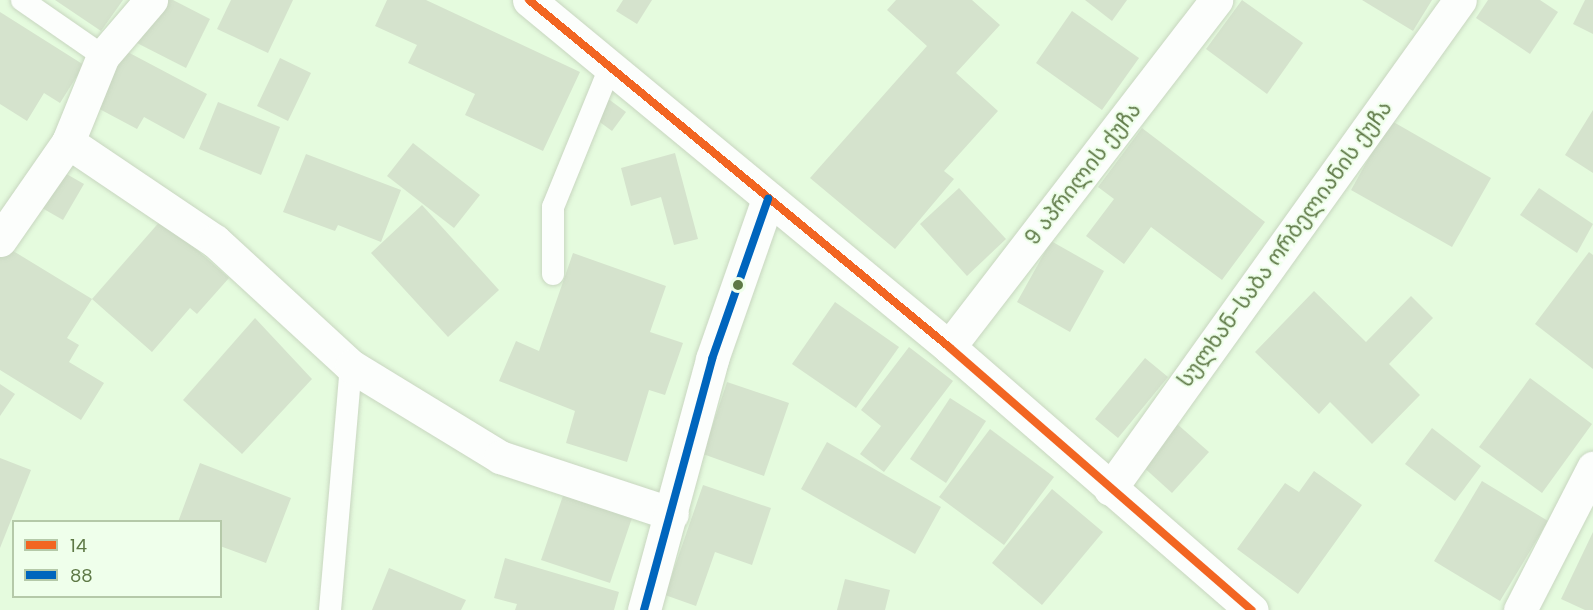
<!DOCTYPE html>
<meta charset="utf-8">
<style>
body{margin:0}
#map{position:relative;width:1593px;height:610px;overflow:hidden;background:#ecf9e8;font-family:Poppins,"Noto Sans Georgian",sans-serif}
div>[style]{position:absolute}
.residential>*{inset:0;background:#e5fbde}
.building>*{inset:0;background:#d5e3cd}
.roads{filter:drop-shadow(0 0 2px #c8d6c0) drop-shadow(0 0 2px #c8d6c0)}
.lane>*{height:22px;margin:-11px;padding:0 11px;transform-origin:11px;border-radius:11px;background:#fcfefc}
.street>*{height:33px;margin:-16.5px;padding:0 16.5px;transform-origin:16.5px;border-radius:16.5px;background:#fcfefc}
.bus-1>*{height:8px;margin:-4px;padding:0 4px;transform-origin:4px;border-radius:4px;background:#f26522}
.bus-2>*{height:8px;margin:-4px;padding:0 4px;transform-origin:4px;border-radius:4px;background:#0065bd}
.dots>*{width:16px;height:16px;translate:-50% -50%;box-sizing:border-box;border:3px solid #efffeb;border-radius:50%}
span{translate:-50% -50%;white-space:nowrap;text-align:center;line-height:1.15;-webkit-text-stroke:4.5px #efffeb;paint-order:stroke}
.street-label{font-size:21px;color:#5e7946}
.legend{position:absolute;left:12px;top:520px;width:210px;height:78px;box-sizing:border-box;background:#efffeb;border:2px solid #b5c9a9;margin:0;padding:8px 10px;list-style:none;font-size:18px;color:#5e7946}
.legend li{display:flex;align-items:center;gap:12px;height:30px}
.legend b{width:30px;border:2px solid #b5c9a9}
</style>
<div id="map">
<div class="residential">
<i style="clip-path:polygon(evenodd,0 0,1593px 0,1593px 610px,0 610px,0 0,14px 522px,220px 522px,220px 596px,14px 596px,14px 522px)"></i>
</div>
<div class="building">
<i style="clip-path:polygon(55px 0,123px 0,101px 31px)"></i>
<i style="clip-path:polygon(154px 0,173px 0,210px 19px,186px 68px,133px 41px)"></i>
<i style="clip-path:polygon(231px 0,293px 0,268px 53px,217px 29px)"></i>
<i style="clip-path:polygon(387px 0,426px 0,580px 72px,543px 151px,465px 115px,475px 94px,408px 63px,417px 45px,375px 26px)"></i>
<i style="clip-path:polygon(623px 0,652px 0,637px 24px,616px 11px)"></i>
<i style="clip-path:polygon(896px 0,972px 0,1000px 25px,956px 73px,998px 111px,944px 171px,954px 179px,895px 249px,810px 178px,927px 46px,887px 10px)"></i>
<i style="clip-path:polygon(1085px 0,1127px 0,1112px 21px)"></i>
<i style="clip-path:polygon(1242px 0,1303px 43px,1267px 94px,1206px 49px)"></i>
<i style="clip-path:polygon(1362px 0,1432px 0,1413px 31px)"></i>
<i style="clip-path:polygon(1488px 0,1540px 0,1558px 12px,1530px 54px,1476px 18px)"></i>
<i style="clip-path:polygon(1585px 0,1593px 0,1593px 34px,1573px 24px)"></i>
<i style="clip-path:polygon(1072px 11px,1139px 58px,1102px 110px,1036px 63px)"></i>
<i style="clip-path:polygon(0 12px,84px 65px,60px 103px,44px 93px,27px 121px,0 104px)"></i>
<i style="clip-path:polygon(122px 49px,207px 94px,184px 139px,144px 117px,137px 129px,92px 105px)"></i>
<i style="clip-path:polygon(280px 58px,311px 73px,288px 121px,257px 106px)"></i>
<i style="clip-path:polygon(607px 98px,626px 112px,612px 131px,593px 117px)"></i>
<i style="clip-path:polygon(218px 102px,280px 127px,261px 175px,199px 149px)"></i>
<i style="clip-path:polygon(1593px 110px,1593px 173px,1565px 155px)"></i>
<i style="clip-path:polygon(1390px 120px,1491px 178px,1452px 247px,1351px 190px)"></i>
<i style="clip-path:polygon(1142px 128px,1265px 222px,1222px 280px,1151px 227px,1124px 264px,1086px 236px,1114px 199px,1098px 187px)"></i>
<i style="clip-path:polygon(413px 143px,480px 195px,454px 228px,387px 176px)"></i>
<i style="clip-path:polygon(675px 153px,698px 239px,674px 245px,661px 197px,631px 206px,621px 168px)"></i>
<i style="clip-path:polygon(306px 154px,401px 190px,381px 242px,338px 225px,335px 231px,283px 212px)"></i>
<i style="clip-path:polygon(63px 172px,84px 184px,63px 220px,42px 208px)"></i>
<i style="clip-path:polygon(959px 188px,1006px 239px,967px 276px,920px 224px)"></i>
<i style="clip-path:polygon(1539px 188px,1593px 224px,1577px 253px,1520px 215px)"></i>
<i style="clip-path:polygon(422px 205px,499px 290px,448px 337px,371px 253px)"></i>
<i style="clip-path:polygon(162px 219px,229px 278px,197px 314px,190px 308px,152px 352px,92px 299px)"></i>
<i style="clip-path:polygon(1051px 241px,1104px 271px,1070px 332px,1017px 302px)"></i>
<i style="clip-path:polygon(5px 246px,92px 299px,67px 338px,79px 345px,69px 362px,104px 383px,81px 420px,0 370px,0 254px)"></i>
<i style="clip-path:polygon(1589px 252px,1593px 255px,1593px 369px,1535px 324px)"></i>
<i style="clip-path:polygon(573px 253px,666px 286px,650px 332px,683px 343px,665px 395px,649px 390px,627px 462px,566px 443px,575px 411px,499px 381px,516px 341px,539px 351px)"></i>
<i style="clip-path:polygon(1314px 291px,1366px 342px,1411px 296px,1433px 318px,1389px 364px,1420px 395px,1372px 444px,1330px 402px,1319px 414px,1255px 352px)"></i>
<i style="clip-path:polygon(835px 302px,899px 347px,856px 408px,792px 364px)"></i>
<i style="clip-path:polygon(255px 318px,312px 379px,242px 454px,183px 400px)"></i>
<i style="clip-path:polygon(909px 347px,953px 381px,884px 472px,860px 454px,881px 426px,861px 410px)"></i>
<i style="clip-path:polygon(1145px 358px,1168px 377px,1118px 438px,1095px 419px)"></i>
<i style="clip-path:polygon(1530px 378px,1592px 424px,1542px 493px,1479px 447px)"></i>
<i style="clip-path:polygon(727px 382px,789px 403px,764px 476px,703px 454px)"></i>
<i style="clip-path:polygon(0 384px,15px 394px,0 416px)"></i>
<i style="clip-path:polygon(950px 398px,986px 421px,946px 483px,910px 459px)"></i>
<i style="clip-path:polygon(1176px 423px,1209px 452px,1172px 493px,1140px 464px)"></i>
<i style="clip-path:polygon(1432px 428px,1481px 466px,1455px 501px,1405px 464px)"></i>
<i style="clip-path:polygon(990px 429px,1054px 477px,1004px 545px,939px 497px)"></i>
<i style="clip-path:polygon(827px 442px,941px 507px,915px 554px,801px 489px)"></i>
<i style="clip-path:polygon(0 458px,31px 470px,0 548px)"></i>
<i style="clip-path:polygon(200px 463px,291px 498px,266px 563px,220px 546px,220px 522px,178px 522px)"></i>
<i style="clip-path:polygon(1314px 471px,1362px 505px,1298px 594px,1237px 549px,1285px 483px,1299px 492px)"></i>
<i style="clip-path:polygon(1482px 481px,1548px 521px,1500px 601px,1434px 561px)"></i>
<i style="clip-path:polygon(703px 485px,771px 508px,752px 565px,715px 552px,696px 606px,665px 595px)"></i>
<i style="clip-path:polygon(566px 487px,635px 509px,610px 583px,541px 560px)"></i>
<i style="clip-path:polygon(1052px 489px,1103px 532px,1042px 605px,992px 563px)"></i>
<i style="clip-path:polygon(1593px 532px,1593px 610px,1585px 610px,1561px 599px)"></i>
<i style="clip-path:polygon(505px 558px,619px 592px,614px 610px,515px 610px,517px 604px,494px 598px)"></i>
<i style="clip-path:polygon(389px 568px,466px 600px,461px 610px,372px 610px)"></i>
<i style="clip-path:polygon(845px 579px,890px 590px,885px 610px,837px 610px)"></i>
</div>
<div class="roads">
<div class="lane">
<i style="left:22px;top:0;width:98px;rotate:34.7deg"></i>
<i style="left:553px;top:274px;width:67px;rotate:-90deg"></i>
<i style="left:553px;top:207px;width:151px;rotate:-67.8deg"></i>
<i style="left:330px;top:610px;width:245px;rotate:-85.1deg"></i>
</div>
<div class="street">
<i style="left:529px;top:0;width:545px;rotate:39.56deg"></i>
<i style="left:949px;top:347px;width:401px;rotate:41deg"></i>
<i style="left:68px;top:142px;width:177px;rotate:34deg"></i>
<i style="left:215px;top:241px;width:185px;rotate:42.6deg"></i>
<i style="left:351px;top:366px;width:175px;rotate:31.4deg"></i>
<i style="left:500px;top:457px;width:181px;rotate:18.3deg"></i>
<i style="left:0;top:240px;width:119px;rotate:-55.2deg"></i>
<i style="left:68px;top:142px;width:93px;rotate:-67.9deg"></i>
<i style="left:103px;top:56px;width:74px;rotate:-49.4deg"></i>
<i style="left:949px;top:347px;width:438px;rotate:-52.4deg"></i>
<i style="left:1110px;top:489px;width:601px;rotate:-54.41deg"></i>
<i style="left:644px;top:610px;width:260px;rotate:-74.8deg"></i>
<i style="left:712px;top:359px;width:170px;rotate:-70.7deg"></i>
<i style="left:1520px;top:610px;width:160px;rotate:-62.8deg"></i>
</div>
</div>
<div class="bus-1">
<i style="left:529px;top:0;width:545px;rotate:39.56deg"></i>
<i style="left:949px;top:347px;width:401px;rotate:41deg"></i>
</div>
<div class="bus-2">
<i style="left:644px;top:610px;width:260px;rotate:-74.8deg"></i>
<i style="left:712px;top:359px;width:170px;rotate:-70.7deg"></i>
</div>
<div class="dots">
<i style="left:738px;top:285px;background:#5e7946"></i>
</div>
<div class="street-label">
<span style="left:1083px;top:174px;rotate:-52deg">9 აპრილის ქუჩა</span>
<span style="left:1285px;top:244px;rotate:-54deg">სულხან-საბა ორბელიანის ქუჩა</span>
</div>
<ul class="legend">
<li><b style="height:8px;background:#f26522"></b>14</li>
<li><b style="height:8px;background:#0065bd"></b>88</li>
</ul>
</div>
